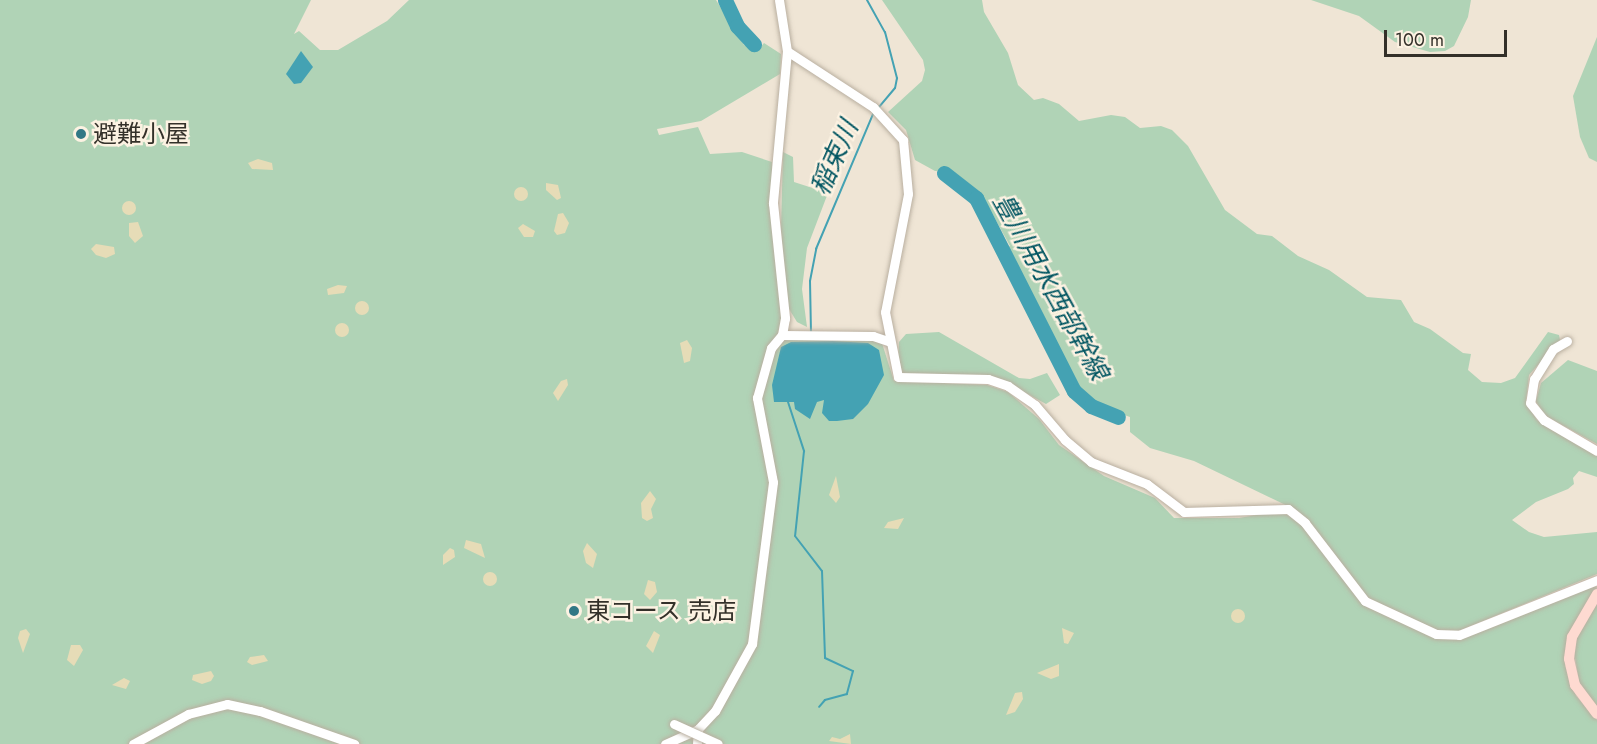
<!DOCTYPE html>
<meta charset="utf-8">
<style>
body{margin:0}
#map{position:relative;width:1597px;height:744px;overflow:hidden;background:#efe5d5;font-family:Jost,"Noto Sans JP",sans-serif}
div>[style]{position:absolute}
.green>*{inset:0;background:#b0d3b6}
.sand>*{inset:0;background:#e6dcb7}
.round{border-radius:50%}
.water>*{inset:0;background:#44a2b3}
.stream>*{height:2px;margin:-1px;padding:0 1px;transform-origin:1px;border-radius:1px;background:#44a2b3}
.river>*{height:15px;margin:-7.5px;padding:0 7.5px;transform-origin:7.5px;border-radius:7.5px;background:#44a2b3}
.roads{filter:drop-shadow(0 0 2px #b9afa0) drop-shadow(0 0 2px #b9afa0)}
.minor>*{height:9px;margin:-4.5px;padding:0 4.5px;transform-origin:4.5px;border-radius:4.5px;background:#fff}
.major>*{height:10px;margin:-5px;padding:0 5px;transform-origin:5px;border-radius:5px;background:#fedad1}
.bridges{filter:drop-shadow(0 0 2px #b9afa0) drop-shadow(0 0 2px #b9afa0)}
.minor-bridge>*{height:9px;margin:-4.5px;padding:0 4.5px;transform-origin:4.5px;border-radius:4.5px;background:#fff}
.dots>*{width:16px;height:16px;translate:-50% -50%;box-sizing:border-box;border:3px solid #fcf2e2;border-radius:50%}
span{translate:-50% -50%;white-space:nowrap;text-align:center;line-height:1.15;-webkit-text-stroke:5px #fcf2e2;paint-order:stroke}
.poi-label{font-size:24px;color:#333029}
.left{translate:0 -50%;text-align:left}
.water-label{font-size:26px;color:#005561;font-style:italic}
.scale{position:absolute;left:1384px;top:30px;width:123px;height:27px;box-sizing:border-box;border:3px solid #333029;border-top:0;padding-left:8px;font-size:18px;line-height:21px;white-space:nowrap;color:#333029;-webkit-text-stroke:4px #fcf2e2;paint-order:stroke}
</style>
<div id="map">
<div class="green">
<i style="clip-path:polygon(0 0,311px 0,294px 34px,299px 31px,320px 50px,338px 50px,387px 21px,409px 0,716px 0,744px 45px,758px 50px,764px 43px,781px 54px,780px 74px,701px 121px,657px 129px,659px 135px,698px 127px,710px 154px,742px 152px,772px 162px,781px 319px,778px 333px,881px 340px,894px 381px,987px 385px,1008px 392px,1039px 419px,1059px 445px,1104px 476px,1155px 498px,1174px 518px,1239px 518px,1273px 512px,1289px 515px,1303px 526px,1362px 603px,1431px 636px,1443px 638px,1593px 585px,1596px 588px,1569px 633px,1565px 666px,1576px 696px,1597px 720px,1597px 744px,0 744px)"></i>
<i style="clip-path:polygon(882px 0,982px 0,984px 12px,1008px 53px,1018px 85px,1034px 100px,1043px 98px,1059px 104px,1079px 121px,1111px 115px,1125px 117px,1140px 128px,1161px 126px,1172px 130px,1188px 146px,1225px 210px,1257px 234px,1272px 236px,1298px 256px,1329px 270px,1367px 297px,1401px 300px,1414px 322px,1430px 329px,1463px 353px,1471px 354px,1468px 370px,1482px 382px,1501px 383px,1515px 378px,1548px 332px,1559px 335px,1560px 340px,1529px 375px,1526px 402px,1537px 420px,1597px 452px,1597px 477px,1579px 471px,1573px 478px,1574px 484px,1568px 489px,1536px 502px,1512px 520px,1529px 532px,1544px 537px,1597px 532px,1597px 574px,1456px 632px,1435px 632px,1371px 602px,1294px 509px,1194px 461px,1150px 448px,1130px 432px,1130px 417px,1090px 403px,1073px 384px,1005px 249px,1010px 246px,981px 193px,954px 172px,935px 171px,915px 160px,906px 130px,888px 112px,922px 81px,925px 70px,923px 60px)"></i>
<i style="clip-path:polygon(1311px 0,1471px 0,1468px 17px,1454px 46px,1445px 51px,1430px 52px,1395px 42px,1359px 16px)"></i>
<i style="clip-path:polygon(1597px 37px,1597px 162px,1589px 158px,1580px 137px,1573px 96px)"></i>
<i style="clip-path:polygon(783px 152px,793px 157px,794px 182px,828px 193px,807px 248px,802px 289px,807px 327px,797px 322px,786px 304px,781px 228px)"></i>
<i style="clip-path:polygon(939px 332px,1019px 378px,1030px 379px,1047px 373px,1060px 395px,1046px 404px,1008px 383px,903px 374px,898px 366px,899px 342px,906px 334px)"></i>
<i style="clip-path:polygon(1568px 360px,1597px 371px,1597px 444px,1544px 415px,1536px 401px,1541px 383px)"></i>
<i style="clip-path:polygon(1597px 603px,1597px 709px,1580px 687px,1574px 651px,1575px 640px)"></i>
</div>
<div class="sand">
<i style="clip-path:polygon(258px 159px,272px 163px,273px 170px,252px 169px,248px 163px)"></i>
<i style="clip-path:polygon(546px 183px,558px 185px,561px 198px,557px 200px,546px 190px)"></i>
<i class="round" style="left:514px;top:187px;width:14px;height:14px"></i>
<i class="round" style="left:122px;top:201px;width:14px;height:14px"></i>
<i style="clip-path:polygon(563px 213px,569px 223px,565px 233px,557px 235px,554px 231px,558px 214px)"></i>
<i style="clip-path:polygon(138px 222px,143px 236px,135px 243px,129px 236px,129px 223px)"></i>
<i style="clip-path:polygon(523px 224px,535px 231px,533px 237px,524px 237px,518px 228px)"></i>
<i style="clip-path:polygon(96px 244px,114px 247px,115px 254px,106px 258px,96px 255px,91px 249px)"></i>
<i style="clip-path:polygon(338px 285px,347px 286px,344px 293px,328px 295px,327px 289px)"></i>
<i class="round" style="left:355px;top:301px;width:14px;height:14px"></i>
<i class="round" style="left:335px;top:323px;width:14px;height:14px"></i>
<i style="clip-path:polygon(687px 340px,692px 348px,690px 361px,684px 363px,680px 343px)"></i>
<i style="clip-path:polygon(567px 379px,568px 385px,558px 401px,553px 393px,561px 381px)"></i>
<i style="clip-path:polygon(836px 476px,840px 497px,836px 503px,829px 495px)"></i>
<i style="clip-path:polygon(650px 491px,656px 499px,651px 509px,653px 518px,647px 521px,642px 518px,641px 503px)"></i>
<i style="clip-path:polygon(904px 518px,898px 529px,884px 528px,888px 522px)"></i>
<i style="clip-path:polygon(466px 540px,481px 544px,485px 558px,464px 548px)"></i>
<i style="clip-path:polygon(587px 543px,597px 554px,593px 568px,586px 563px,583px 551px)"></i>
<i style="clip-path:polygon(450px 548px,454px 550px,455px 557px,443px 565px,443px 555px)"></i>
<i class="round" style="left:483px;top:572px;width:14px;height:14px"></i>
<i style="clip-path:polygon(648px 580px,655px 582px,657px 592px,650px 600px,644px 594px)"></i>
<i class="round" style="left:1231px;top:609px;width:14px;height:14px"></i>
<i style="clip-path:polygon(1062px 628px,1074px 633px,1068px 644px,1064px 643px)"></i>
<i style="clip-path:polygon(26px 629px,30px 634px,23px 653px,18px 638px,20px 631px)"></i>
<i style="clip-path:polygon(654px 631px,660px 635px,653px 653px,646px 646px)"></i>
<i style="clip-path:polygon(71px 645px,80px 645px,83px 650px,74px 666px,67px 660px)"></i>
<i style="clip-path:polygon(264px 655px,268px 661px,252px 665px,247px 662px,250px 657px)"></i>
<i style="clip-path:polygon(1059px 664px,1059px 676px,1051px 679px,1037px 673px)"></i>
<i style="clip-path:polygon(211px 671px,214px 676px,211px 681px,202px 684px,192px 680px,193px 675px)"></i>
<i style="clip-path:polygon(124px 678px,130px 681px,126px 689px,112px 685px)"></i>
<i style="clip-path:polygon(1022px 692px,1023px 699px,1015px 712px,1006px 715px,1015px 693px)"></i>
<i style="clip-path:polygon(850px 734px,851px 744px,829px 741px,832px 737px,840px 739px)"></i>
</div>
<div class="water">
<i style="clip-path:polygon(301px 51px,313px 67px,301px 83px,294px 84px,286px 74px)"></i>
<i style="clip-path:polygon(833px 341px,868px 343px,879px 350px,884px 375px,868px 404px,853px 419px,837px 421px,829px 421px,822px 413px,824px 400px,817px 402px,810px 419px,795px 409px,794px 402px,774px 402px,772px 385px,781px 347px,791px 342px)"></i>
</div>
<div class="stream">
<i style="left:867px;top:0;width:37px;rotate:61deg"></i>
<i style="left:885px;top:32px;width:48px;rotate:75.4deg"></i>
<i style="left:897px;top:78px;width:10px;rotate:101deg"></i>
<i style="left:895px;top:88px;width:25px;rotate:130deg"></i>
<i style="left:811px;top:333px;width:52px;rotate:-91.1deg"></i>
<i style="left:810px;top:281px;width:33px;rotate:-79deg"></i>
<i style="left:816px;top:249px;width:147px;rotate:-67.1deg"></i>
<i style="left:788px;top:402px;width:52px;rotate:71.9deg"></i>
<i style="left:804px;top:451px;width:85px;rotate:96deg"></i>
<i style="left:795px;top:536px;width:44px;rotate:52.4deg"></i>
<i style="left:822px;top:571px;width:87px;rotate:88deg"></i>
<i style="left:825px;top:658px;width:31px;rotate:25deg"></i>
<i style="left:853px;top:671px;width:24px;rotate:105deg"></i>
<i style="left:847px;top:694px;width:23px;rotate:165deg"></i>
<i style="left:825px;top:700px;width:9px;rotate:131deg"></i>
</div>
<div class="river">
<i style="left:725px;top:0;width:29px;rotate:65deg"></i>
<i style="left:737px;top:26px;width:25px;rotate:47deg"></i>
<i style="left:944px;top:173px;width:41px;rotate:38deg"></i>
<i style="left:976px;top:198px;width:216px;rotate:63.1deg"></i>
<i style="left:1074px;top:391px;width:23px;rotate:41deg"></i>
<i style="left:1091px;top:406px;width:29px;rotate:22deg"></i>
</div>
<div class="roads">
<div class="minor">
<i style="left:779px;top:0;width:52px;rotate:81.1deg"></i>
<i style="left:787px;top:51px;width:153px;rotate:95.3deg"></i>
<i style="left:773px;top:203px;width:116px;rotate:84deg"></i>
<i style="left:785px;top:318px;width:17px;rotate:100deg"></i>
<i style="left:787px;top:51px;width:103px;rotate:33.1deg"></i>
<i style="left:873px;top:107px;width:45px;rotate:47.7deg"></i>
<i style="left:903px;top:140px;width:54px;rotate:84.7deg"></i>
<i style="left:908px;top:194px;width:120px;rotate:101deg"></i>
<i style="left:885px;top:312px;width:66px;rotate:78.7deg"></i>
<i style="left:898px;top:377px;width:90px;rotate:1.3deg"></i>
<i style="left:988px;top:379px;width:21px;rotate:19deg"></i>
<i style="left:1008px;top:386px;width:33px;rotate:35deg"></i>
<i style="left:1035px;top:405px;width:46px;rotate:49.4deg"></i>
<i style="left:1065px;top:440px;width:34px;rotate:40deg"></i>
<i style="left:1091px;top:462px;width:60px;rotate:21.4deg"></i>
<i style="left:1147px;top:484px;width:46px;rotate:37.1deg"></i>
<i style="left:1184px;top:512px;width:104px;rotate:-1.7deg"></i>
<i style="left:1288px;top:509px;width:22px;rotate:39deg"></i>
<i style="left:1305px;top:523px;width:98px;rotate:52.4deg"></i>
<i style="left:1365px;top:601px;width:78px;rotate:24.9deg"></i>
<i style="left:1436px;top:634px;width:23px;rotate:2deg"></i>
<i style="left:1459px;top:635px;width:149px;rotate:-21.7deg"></i>
<i style="left:1567px;top:341px;width:16px;rotate:150deg"></i>
<i style="left:1553px;top:349px;width:36px;rotate:122deg"></i>
<i style="left:1534px;top:379px;width:24px;rotate:99deg"></i>
<i style="left:1530px;top:403px;width:22px;rotate:51deg"></i>
<i style="left:1544px;top:420px;width:61px;rotate:30.3deg"></i>
<i style="left:133px;top:744px;width:63px;rotate:-28.6deg"></i>
<i style="left:188px;top:714px;width:40px;rotate:-14.4deg"></i>
<i style="left:227px;top:704px;width:34px;rotate:12deg"></i>
<i style="left:260px;top:711px;width:100px;rotate:19.3deg"></i>
<i style="left:665px;top:744px;width:36px;rotate:-24deg"></i>
<i style="left:698px;top:729px;width:25px;rotate:-47deg"></i>
<i style="left:715px;top:711px;width:77px;rotate:-61.1deg"></i>
<i style="left:752px;top:644px;width:163px;rotate:-82.6deg"></i>
<i style="left:773px;top:482px;width:86px;rotate:-100.8deg"></i>
<i style="left:757px;top:398px;width:52px;rotate:-74.4deg"></i>
<i style="left:771px;top:348px;width:17px;rotate:-50deg"></i>
<i style="left:782px;top:335px;width:91px;rotate:0.6deg"></i>
<i style="left:873px;top:336px;width:18px;rotate:19deg"></i>
<i style="left:697px;top:744px;width:15px;rotate:-86deg"></i>
</div>
<div class="major">
<i style="left:1597px;top:594px;width:50px;rotate:120.2deg"></i>
<i style="left:1572px;top:637px;width:22px;rotate:98deg"></i>
<i style="left:1569px;top:659px;width:27px;rotate:77deg"></i>
<i style="left:1575px;top:685px;width:36px;rotate:53deg"></i>
</div>
</div>
<div class="bridges">
<div class="minor-bridge">
<i style="left:674px;top:724px;width:48px;rotate:24.4deg"></i>
</div>
</div>
<div class="dots">
<i style="left:81px;top:134px;background:#327885"></i>
<i style="left:574px;top:611px;background:#327885"></i>
</div>
<div class="poi-label">
<span class="left" style="left:93px;top:134px">避難小屋</span>
<span class="left" style="left:586px;top:611px">東コース 売店</span>
</div>
<div class="water-label">
<span style="left:835px;top:158px;rotate:-66deg">稲束川</span>
<span style="left:1050px;top:287px;rotate:61deg">豊川用水西部幹線</span>
</div>
<div class="scale">100 m</div>
</div>
